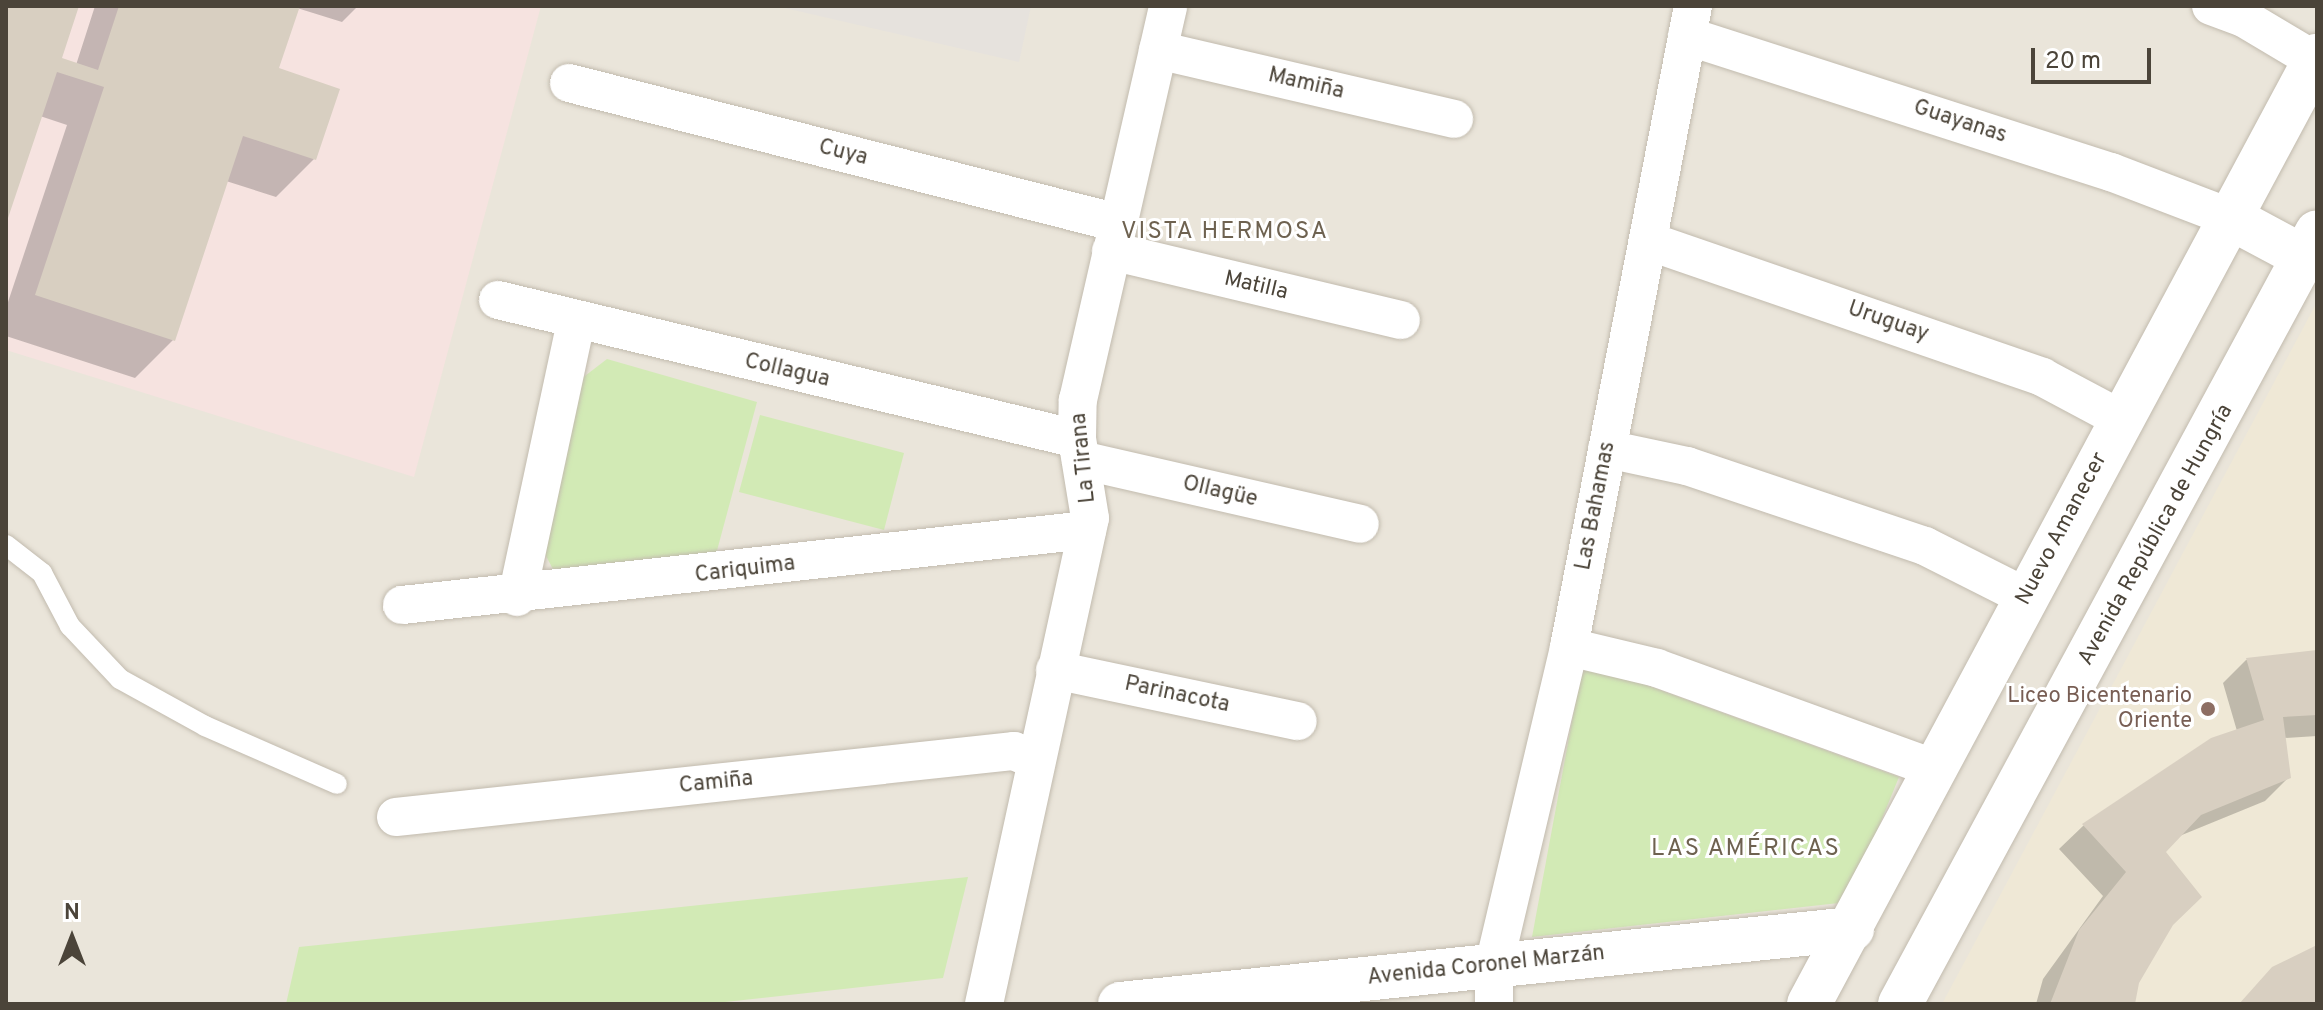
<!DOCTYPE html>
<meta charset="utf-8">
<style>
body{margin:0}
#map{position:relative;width:2323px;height:1010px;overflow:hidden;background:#f6f3ec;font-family:Overpass,sans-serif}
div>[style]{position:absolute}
.residential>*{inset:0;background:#eae5da}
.industrial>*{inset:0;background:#e6e2dd}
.education>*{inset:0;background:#efe8d6}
.medical>*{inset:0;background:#f6e3e0}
.green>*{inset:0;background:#d2eab5}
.shadow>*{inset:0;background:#0003}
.building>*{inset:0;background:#d8cfc1}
.roads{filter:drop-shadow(0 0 2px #c2bbae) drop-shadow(0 0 2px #c2bbae)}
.service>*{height:20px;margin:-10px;padding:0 10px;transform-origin:10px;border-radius:10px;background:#fff}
.minor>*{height:38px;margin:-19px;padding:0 19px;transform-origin:19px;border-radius:19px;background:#fff}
.tertiary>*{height:44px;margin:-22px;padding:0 22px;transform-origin:22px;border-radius:22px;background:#fff}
.dots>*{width:22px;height:22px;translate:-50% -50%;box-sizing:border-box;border:4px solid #fff;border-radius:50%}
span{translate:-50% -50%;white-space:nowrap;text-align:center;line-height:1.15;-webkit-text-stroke:6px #fff;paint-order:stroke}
.street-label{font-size:22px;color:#4b4439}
.education-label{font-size:22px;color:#785e54}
.right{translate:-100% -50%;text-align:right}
.neighbourhood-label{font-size:24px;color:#6e6250;letter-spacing:2px}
.frame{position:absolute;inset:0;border:8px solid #4b4439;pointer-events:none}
.north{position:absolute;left:32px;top:898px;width:80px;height:80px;-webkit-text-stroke:6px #fff;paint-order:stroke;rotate:0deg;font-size:22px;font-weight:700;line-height:32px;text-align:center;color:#4b4439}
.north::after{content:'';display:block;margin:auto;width:28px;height:36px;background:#4b4439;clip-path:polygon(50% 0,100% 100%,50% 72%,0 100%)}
.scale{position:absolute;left:2031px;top:48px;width:120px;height:36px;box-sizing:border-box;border:4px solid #4b4439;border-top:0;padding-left:10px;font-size:24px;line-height:28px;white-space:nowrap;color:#4b4439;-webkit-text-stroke:6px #fff;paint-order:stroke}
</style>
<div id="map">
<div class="residential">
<i style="clip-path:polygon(6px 6px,2317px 6px,2317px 1004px,6px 1004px)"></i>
</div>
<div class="industrial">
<i style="clip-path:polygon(776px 6px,1031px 6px,1019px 62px)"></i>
</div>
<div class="education">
<i style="clip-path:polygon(2317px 302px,2317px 1004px,1942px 1004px,2270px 390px)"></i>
</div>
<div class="medical">
<i style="clip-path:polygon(6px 6px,541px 6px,414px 477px,6px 350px)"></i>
</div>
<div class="green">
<i style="clip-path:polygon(607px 359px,757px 402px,715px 558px,555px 573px,545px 554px,581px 379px)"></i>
<i style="clip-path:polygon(760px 415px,904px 453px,884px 530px,739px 492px)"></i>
<i style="clip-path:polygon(1583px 662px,1899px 777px,1848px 902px,1532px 937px)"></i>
<i style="clip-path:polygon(968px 877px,943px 978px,707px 1004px,286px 1004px,299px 947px)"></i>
</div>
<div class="shadow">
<i style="clip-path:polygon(6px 6px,77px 6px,59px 60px,76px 65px,95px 6px,358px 6px,342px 22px,297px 8px,277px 70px,314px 159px,276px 197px,226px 181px,173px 340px,135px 378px,6px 336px,6px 308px,67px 125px,40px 116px,6px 219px)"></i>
<i style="clip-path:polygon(2317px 652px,2317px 736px,2284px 738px,2289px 777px,2265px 801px,2177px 837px,2163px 852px,2171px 926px,2138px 982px,2133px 1004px,2036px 1004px,2043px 979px,2103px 896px,2059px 849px,2083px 826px,2211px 739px,2237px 731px,2223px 683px,2246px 660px)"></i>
</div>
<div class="building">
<i style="clip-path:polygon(6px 6px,79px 6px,62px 58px,98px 70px,119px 6px,300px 6px,279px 68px,340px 89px,316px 160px,243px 136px,175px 341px,35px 295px,104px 87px,57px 72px,6px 224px)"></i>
<i style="clip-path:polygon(2317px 650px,2317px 715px,2283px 717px,2291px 778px,2201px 815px,2166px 852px,2202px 897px,2173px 925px,2139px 983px,2135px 1004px,2050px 1004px,2079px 930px,2126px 872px,2082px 824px,2211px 738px,2264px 720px,2246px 658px)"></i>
<i style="clip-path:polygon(2317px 945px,2317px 1004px,2239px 1004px,2272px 967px)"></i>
</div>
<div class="roads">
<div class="service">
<i style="left:6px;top:545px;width:46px;rotate:37.9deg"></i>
<i style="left:42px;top:573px;width:60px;rotate:62.2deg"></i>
<i style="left:70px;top:626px;width:73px;rotate:46.7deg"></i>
<i style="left:120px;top:679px;width:97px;rotate:28.9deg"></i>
<i style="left:205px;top:726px;width:144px;rotate:23.7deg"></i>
</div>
<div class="minor">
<i style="left:2211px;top:6px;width:33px;rotate:20deg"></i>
<i style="left:2242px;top:17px;width:84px;rotate:30.8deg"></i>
<i style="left:1687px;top:36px;width:445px;rotate:17.8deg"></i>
<i style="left:2111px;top:172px;width:126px;rotate:20.9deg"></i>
<i style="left:1158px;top:50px;width:304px;rotate:13.1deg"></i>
<i style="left:569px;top:83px;width:567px;rotate:14.31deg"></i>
<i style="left:1648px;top:241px;width:417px;rotate:19deg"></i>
<i style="left:2042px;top:377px;width:89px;rotate:28deg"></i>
<i style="left:1111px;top:251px;width:298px;rotate:13.4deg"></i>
<i style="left:498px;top:300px;width:595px;rotate:13.5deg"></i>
<i style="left:1607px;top:449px;width:82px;rotate:12deg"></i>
<i style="left:1687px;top:466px;width:251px;rotate:18.6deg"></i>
<i style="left:1925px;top:546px;width:113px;rotate:26.8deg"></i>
<i style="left:1081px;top:460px;width:286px;rotate:12.9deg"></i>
<i style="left:517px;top:597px;width:282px;rotate:-77.9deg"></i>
<i style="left:402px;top:605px;width:689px;rotate:-6.25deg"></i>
<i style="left:1569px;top:647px;width:90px;rotate:13.4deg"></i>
<i style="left:1657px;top:668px;width:294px;rotate:19.9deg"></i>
<i style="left:1055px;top:670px;width:248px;rotate:11.9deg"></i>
<i style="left:396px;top:817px;width:622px;rotate:-6.1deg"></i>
<i style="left:1014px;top:751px;width:22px;rotate:24deg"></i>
<i style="left:984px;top:1004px;width:497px;rotate:-77.7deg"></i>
<i style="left:1090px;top:518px;width:80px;rotate:-99.3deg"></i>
<i style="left:1077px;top:439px;width:39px;rotate:-89deg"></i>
<i style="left:1078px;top:400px;width:404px;rotate:-77.1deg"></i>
<i style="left:1494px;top:1004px;width:39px;rotate:-90deg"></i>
<i style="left:1494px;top:965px;width:327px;rotate:-76.7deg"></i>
<i style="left:1569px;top:647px;width:653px;rotate:-79.05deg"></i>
</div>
<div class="tertiary">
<i style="left:2229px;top:217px;width:85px;rotate:28.1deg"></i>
<i style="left:1120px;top:1004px;width:736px;rotate:-5.85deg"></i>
<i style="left:1809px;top:1004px;width:1076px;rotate:-61.81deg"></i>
<i style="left:1900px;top:1004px;width:877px;rotate:-61.62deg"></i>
</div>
</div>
<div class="dots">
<i style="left:2208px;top:709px;background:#8d6e63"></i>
</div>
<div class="street-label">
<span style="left:1306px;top:84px;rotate:13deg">Mamiña</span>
<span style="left:1960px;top:122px;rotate:18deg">Guayanas</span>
<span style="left:843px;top:153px;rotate:14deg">Cuya</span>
<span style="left:1256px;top:286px;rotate:13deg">Matilla</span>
<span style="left:1888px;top:322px;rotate:19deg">Uruguay</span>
<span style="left:787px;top:371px;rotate:13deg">Collagua</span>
<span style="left:1084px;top:458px;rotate:-96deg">La Tirana</span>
<span style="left:1220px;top:492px;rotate:13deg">Ollagüe</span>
<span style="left:1596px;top:506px;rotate:-79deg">Las Bahamas</span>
<span style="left:2062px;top:529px;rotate:-62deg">Nuevo Amanecer</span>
<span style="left:2156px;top:535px;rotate:-61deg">Avenida República de Hungría</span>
<span style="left:745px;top:570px;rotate:-7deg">Cariquima</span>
<span style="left:1177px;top:695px;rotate:12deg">Parinacota</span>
<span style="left:716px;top:783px;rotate:-6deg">Camiña</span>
<span style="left:1486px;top:966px;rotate:-6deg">Avenida Coronel Marzán</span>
</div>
<div class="education-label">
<span class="right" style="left:2192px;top:709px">Liceo Bicentenario<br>Oriente</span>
</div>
<div class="neighbourhood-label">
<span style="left:1225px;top:233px">VISTA HERMOSA</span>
<span style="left:1746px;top:850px">LAS AMÉRICAS</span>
</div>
<div class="frame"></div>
<div class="north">N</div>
<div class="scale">20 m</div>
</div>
